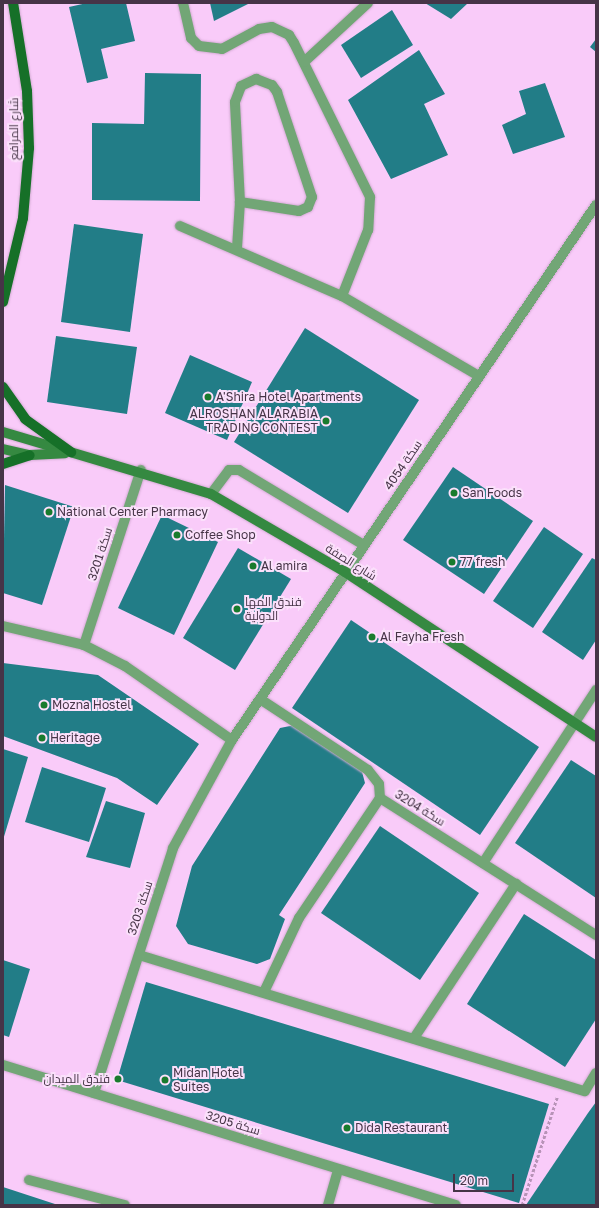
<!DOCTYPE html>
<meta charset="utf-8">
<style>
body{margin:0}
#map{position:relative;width:599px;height:1208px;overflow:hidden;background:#f9cbf9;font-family:"Golos Text",Cairo,sans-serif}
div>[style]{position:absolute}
.building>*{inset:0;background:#227d87}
.path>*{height:2.5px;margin-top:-1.25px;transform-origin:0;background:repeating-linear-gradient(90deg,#b793b7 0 3px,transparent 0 5px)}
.roads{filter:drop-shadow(0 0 1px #d2aad2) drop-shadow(0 0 1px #d2aad2)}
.lane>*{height:10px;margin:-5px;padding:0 5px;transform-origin:5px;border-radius:5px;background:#72a676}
.street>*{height:10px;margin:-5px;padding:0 5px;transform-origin:5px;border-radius:5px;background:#72a676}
.secondary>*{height:10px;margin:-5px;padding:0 5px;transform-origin:5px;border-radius:5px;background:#358941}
.primary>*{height:10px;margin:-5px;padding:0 5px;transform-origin:5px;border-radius:5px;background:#167028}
.dots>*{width:11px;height:11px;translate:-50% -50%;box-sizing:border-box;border:2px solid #fbe0fb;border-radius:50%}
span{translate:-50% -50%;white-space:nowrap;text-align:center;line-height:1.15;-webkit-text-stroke:4px #fbe0fb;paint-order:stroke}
.street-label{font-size:12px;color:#463447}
.poi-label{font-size:12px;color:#463447}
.left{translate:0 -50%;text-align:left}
.right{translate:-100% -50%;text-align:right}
.frame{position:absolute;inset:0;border:4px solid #463447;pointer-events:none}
.scale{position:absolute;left:453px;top:1174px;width:61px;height:18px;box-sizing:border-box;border:2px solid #463447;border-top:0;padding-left:5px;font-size:12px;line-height:14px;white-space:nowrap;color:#463447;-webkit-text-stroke:3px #fbe0fb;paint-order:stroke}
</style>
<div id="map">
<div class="building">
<i style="clip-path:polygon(87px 3px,126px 3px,135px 41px,101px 49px,108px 78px,87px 83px,69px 7px)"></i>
<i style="clip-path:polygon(210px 3px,250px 3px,214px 21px)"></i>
<i style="clip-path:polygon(425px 3px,468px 3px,451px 19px)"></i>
<i style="clip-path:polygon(392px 10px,413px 45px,361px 78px,341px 45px)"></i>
<i style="clip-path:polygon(596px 39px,596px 52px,590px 47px)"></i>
<i style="clip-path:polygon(419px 50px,445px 94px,424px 104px,448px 155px,391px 179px,348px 100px)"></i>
<i style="clip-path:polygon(145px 73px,201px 74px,200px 201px,92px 200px,92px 123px,144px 124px)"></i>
<i style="clip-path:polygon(545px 83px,565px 137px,513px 154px,502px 125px,526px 114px,519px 91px)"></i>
<i style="clip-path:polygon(74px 224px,143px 234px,130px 332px,61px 322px)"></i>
<i style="clip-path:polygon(305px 328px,419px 400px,348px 513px,234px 442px)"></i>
<i style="clip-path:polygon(56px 336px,137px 347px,127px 414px,47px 402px)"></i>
<i style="clip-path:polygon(190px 355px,252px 382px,227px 440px,165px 413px)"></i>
<i style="clip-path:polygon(453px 467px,533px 521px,484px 594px,403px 540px)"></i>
<i style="clip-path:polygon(5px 485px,74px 507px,42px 605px,3px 593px)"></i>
<i style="clip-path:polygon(162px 515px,218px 542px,174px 635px,118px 608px)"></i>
<i style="clip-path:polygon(544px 527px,583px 554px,533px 628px,493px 601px)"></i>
<i style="clip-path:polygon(238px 548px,291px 579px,235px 670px,183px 638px)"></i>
<i style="clip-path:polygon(592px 558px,596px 560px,596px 640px,583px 660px,542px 632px)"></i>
<i style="clip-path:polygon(351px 620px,539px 747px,480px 835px,292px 708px)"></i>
<i style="clip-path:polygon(3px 663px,98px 675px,199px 744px,157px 805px,117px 778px,3px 736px)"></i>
<i style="clip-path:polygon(295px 725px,360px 764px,365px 783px,279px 915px,285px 919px,270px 959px,257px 964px,188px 944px,176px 926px,192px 866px,280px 728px)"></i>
<i style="clip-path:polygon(3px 749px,28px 757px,3px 840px)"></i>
<i style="clip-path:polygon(571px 760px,596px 776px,596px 898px,515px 843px)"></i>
<i style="clip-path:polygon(42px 767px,106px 788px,89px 842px,25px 822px)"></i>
<i style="clip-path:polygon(106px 801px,145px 813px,130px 868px,86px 857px)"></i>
<i style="clip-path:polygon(380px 826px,479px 893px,420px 980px,321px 913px)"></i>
<i style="clip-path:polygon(524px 914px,596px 960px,596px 1019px,565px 1067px,467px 1004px)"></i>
<i style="clip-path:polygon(3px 960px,30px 969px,9px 1037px,3px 1035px)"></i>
<i style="clip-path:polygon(146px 982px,549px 1104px,519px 1203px,117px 1080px)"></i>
<i style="clip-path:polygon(596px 1102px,596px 1205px,526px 1205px,588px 1113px)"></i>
<i style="clip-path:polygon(3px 1187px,58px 1205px,3px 1205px)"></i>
</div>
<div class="path">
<i style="left:522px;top:1205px;width:114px;rotate:-72deg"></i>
</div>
<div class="roads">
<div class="lane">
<i style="left:237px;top:248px;width:46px;rotate:-86.3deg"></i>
<i style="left:240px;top:202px;width:100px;rotate:-92.9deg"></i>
<i style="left:235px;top:102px;width:17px;rotate:-69deg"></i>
<i style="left:241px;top:86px;width:17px;rotate:-25deg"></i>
<i style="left:256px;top:79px;width:17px;rotate:21deg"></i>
<i style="left:272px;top:85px;width:9px;rotate:54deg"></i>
<i style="left:277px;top:92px;width:111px;rotate:71.6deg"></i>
<i style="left:312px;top:197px;width:11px;rotate:112deg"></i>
<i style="left:308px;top:207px;width:10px;rotate:156deg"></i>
<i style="left:299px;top:211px;width:60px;rotate:-171.3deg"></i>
<i style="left:211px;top:494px;width:30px;rotate:-53deg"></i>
<i style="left:229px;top:470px;width:10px"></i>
<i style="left:239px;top:470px;width:146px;rotate:31deg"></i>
<i style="left:260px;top:699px;width:129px;rotate:33.3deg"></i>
<i style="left:368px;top:770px;width:18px;rotate:52deg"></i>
<i style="left:379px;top:784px;width:14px;rotate:86deg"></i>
<i style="left:483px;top:863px;width:207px;rotate:-56.8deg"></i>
<i style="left:414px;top:1038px;width:185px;rotate:-56.5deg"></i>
<i style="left:29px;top:1180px;width:99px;rotate:14.6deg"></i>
<i style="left:328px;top:1205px;width:37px;rotate:-74deg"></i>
</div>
<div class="street">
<i style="left:183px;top:3px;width:36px;rotate:77deg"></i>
<i style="left:191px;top:38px;width:11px;rotate:45deg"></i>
<i style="left:199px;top:46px;width:23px;rotate:7deg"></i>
<i style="left:222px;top:49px;width:42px;rotate:-28.4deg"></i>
<i style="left:259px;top:29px;width:13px;rotate:-9deg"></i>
<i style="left:272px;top:27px;width:19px;rotate:25deg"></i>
<i style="left:289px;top:35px;width:9px;rotate:58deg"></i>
<i style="left:294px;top:43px;width:172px;rotate:63.7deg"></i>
<i style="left:370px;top:197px;width:33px;rotate:93deg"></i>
<i style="left:368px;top:230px;width:71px;rotate:111.5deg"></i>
<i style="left:304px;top:62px;width:87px;rotate:-42.7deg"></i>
<i style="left:180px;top:226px;width:176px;rotate:23.4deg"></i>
<i style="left:342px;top:296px;width:159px;rotate:30.3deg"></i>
<i style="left:3px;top:626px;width:83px;rotate:13.2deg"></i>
<i style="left:84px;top:645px;width:46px;rotate:27.1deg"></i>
<i style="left:125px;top:666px;width:130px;rotate:34.7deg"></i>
<i style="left:84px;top:645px;width:184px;rotate:-72deg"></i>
<i style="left:139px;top:955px;width:466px;rotate:17deg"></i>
<i style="left:585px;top:1091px;width:21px;rotate:-59deg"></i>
<i style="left:264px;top:992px;width:82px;rotate:-64.7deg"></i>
<i style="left:299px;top:918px;width:145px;rotate:-56deg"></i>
<i style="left:380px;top:798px;width:256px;rotate:32.4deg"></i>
<i style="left:3px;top:1065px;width:474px;rotate:17.2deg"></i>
<i style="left:94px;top:1093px;width:257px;rotate:-72.1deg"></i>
<i style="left:173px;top:848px;width:123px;rotate:-61.4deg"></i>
<i style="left:232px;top:740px;width:647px;rotate:-55.77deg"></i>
</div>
<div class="secondary">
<i style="left:3px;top:432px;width:217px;rotate:16.6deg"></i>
<i style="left:211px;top:494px;width:155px;rotate:30.2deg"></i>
<i style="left:345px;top:572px;width:300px;rotate:33.3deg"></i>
<i style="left:3px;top:449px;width:28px;rotate:13deg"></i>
<i style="left:30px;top:455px;width:35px;rotate:-3deg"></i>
</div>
<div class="primary">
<i style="left:3px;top:302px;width:86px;rotate:-76.6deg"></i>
<i style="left:23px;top:218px;width:70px;rotate:-85.1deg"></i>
<i style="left:29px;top:148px;width:57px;rotate:-92deg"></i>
<i style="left:27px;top:91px;width:89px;rotate:-99deg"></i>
<i style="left:3px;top:387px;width:39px;rotate:55deg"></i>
<i style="left:25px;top:419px;width:57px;rotate:35.7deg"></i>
<i style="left:3px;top:464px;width:28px;rotate:-18deg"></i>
</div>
</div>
<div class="dots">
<i style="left:208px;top:397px;background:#197b2d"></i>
<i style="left:326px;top:421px;background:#197b2d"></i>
<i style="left:454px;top:493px;background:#197b2d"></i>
<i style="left:49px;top:512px;background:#197b2d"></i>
<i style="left:177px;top:535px;background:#197b2d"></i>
<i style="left:452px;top:562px;background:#197b2d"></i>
<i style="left:253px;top:566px;background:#197b2d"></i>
<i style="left:237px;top:609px;background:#197b2d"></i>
<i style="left:372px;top:637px;background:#197b2d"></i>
<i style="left:44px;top:705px;background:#197b2d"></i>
<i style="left:42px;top:738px;background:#197b2d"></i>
<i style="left:118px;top:1079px;background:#197b2d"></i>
<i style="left:165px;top:1080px;background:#197b2d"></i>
<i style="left:347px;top:1128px;background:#197b2d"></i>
</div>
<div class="street-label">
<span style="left:14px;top:129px;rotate:-90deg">شارع المرافع</span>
<span style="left:403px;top:465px;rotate:-56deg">سكة 4054</span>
<span style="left:100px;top:554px;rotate:-72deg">سكة 3201</span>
<span style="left:351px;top:562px;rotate:32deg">شارع الصفة</span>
<span style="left:420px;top:808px;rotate:32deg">سكة 3204</span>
<span style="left:140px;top:908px;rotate:-72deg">سكة 3203</span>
<span style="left:233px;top:1123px;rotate:17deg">سكة 3205</span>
</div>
<div class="poi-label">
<span class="left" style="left:216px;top:397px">A'Shira Hotel Apartments</span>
<span class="right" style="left:318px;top:421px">ALROSHAN ALARABIA<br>TRADING CONTEST</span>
<span class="left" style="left:462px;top:493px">San Foods</span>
<span class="left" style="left:57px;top:512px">National Center Pharmacy</span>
<span class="left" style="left:185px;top:535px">Coffee Shop</span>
<span class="left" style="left:460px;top:562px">77 fresh</span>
<span class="left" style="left:261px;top:566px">Al amira</span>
<span class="left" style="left:245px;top:609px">فندق المها<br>الدولية</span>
<span class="left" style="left:380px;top:637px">Al Fayha Fresh</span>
<span class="left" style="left:52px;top:705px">Mozna Hostel</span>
<span class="left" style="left:50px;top:738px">Heritage</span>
<span class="left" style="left:173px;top:1080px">Midan Hotel<br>Suites</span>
<span class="right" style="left:110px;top:1079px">فندق الميدان</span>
<span class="left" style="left:355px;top:1128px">Dida Restaurant</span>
</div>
<div class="frame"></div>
<div class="scale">20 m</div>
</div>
